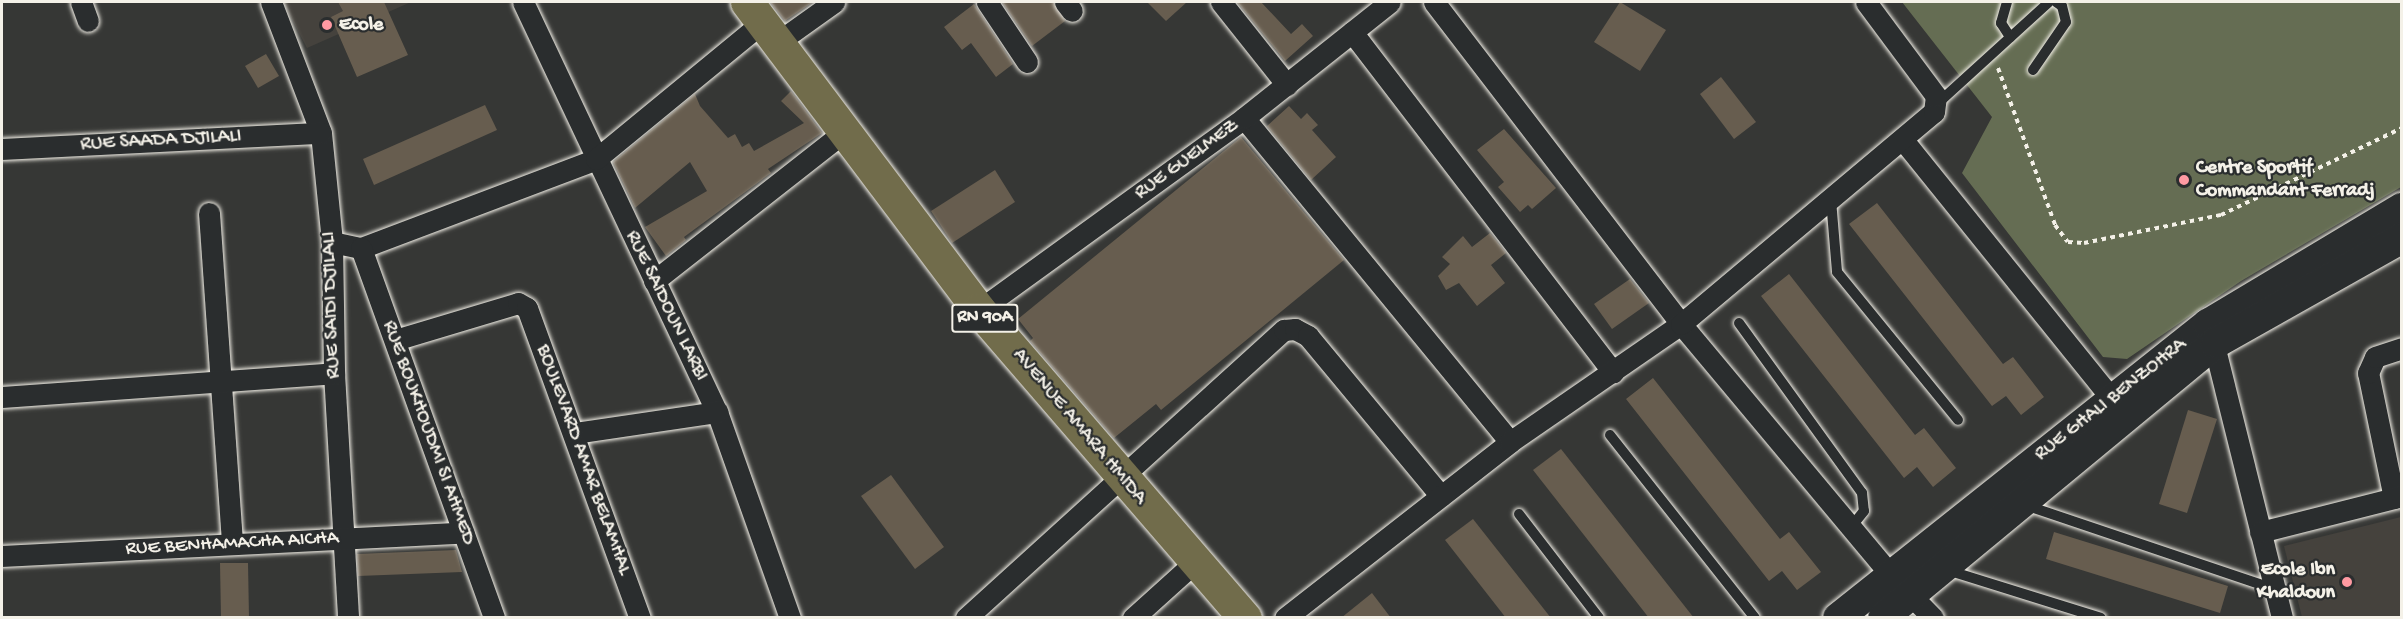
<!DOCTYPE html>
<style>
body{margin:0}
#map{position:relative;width:2403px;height:619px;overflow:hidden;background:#363735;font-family:"Gochi Hand",sans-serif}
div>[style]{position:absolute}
.built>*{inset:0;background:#45423d}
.green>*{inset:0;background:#656d53}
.building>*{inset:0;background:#675d4f}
.path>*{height:4px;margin-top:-2px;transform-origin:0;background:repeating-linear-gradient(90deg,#f4f1e8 0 4.5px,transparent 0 9px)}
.roads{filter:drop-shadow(0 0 2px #f4f1e8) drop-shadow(0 0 2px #f4f1e8)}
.lane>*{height:10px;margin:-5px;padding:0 5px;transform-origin:5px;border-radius:5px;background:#2a2d2e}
.street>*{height:21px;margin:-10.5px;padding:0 10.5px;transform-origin:10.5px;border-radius:10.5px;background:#2a2d2e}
.secondary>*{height:30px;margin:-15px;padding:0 15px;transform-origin:15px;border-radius:15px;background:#2a2d2e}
.primary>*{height:33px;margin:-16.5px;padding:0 16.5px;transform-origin:16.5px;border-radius:16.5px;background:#716c4b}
.dots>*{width:16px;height:16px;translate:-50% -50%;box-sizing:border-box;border:3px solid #2a2d2e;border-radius:50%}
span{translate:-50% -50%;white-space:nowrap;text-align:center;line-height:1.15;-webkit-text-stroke:4.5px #2a2d2e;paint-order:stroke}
.shield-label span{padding:2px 4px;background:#2a2d2e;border:2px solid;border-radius:4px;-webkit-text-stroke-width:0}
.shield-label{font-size:18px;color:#f4f1e8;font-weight:700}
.poi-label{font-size:20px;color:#f4f1e8;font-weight:700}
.left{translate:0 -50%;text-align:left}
.right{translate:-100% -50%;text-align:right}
.street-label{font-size:20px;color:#f4f1e8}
.frame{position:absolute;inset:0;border:3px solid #f4f1e8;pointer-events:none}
</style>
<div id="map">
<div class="built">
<i style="clip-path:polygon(283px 2px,411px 2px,307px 48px)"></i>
<i style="clip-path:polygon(2401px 517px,2401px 617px,2302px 617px,2284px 546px)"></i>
</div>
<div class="green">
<i style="clip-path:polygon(1902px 2px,2401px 2px,2401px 187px,2241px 281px,2127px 359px,2103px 357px,1962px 173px,1992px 117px)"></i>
</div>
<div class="building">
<i style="clip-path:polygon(338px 2px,384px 2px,408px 55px,357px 77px,331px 17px,343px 11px)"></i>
<i style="clip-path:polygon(770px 2px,813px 2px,785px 21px)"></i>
<i style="clip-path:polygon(1002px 2px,1053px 2px,1065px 21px,1032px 46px)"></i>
<i style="clip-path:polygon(1147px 2px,1187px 2px,1166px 21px)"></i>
<i style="clip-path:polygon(1237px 2px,1261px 2px,1291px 34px,1302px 24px,1313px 36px,1285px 61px)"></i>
<i style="clip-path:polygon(1620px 2px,1666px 30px,1640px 71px,1594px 42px)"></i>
<i style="clip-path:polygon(974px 4px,1013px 64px,996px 77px,971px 43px,962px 50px,944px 27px)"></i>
<i style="clip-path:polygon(266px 54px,279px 76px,258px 88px,245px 66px)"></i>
<i style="clip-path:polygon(1721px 77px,1756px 122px,1734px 139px,1700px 94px)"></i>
<i style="clip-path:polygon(791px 91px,822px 133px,768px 169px,771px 173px,684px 237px,686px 240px,666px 256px,645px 227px,707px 191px,690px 162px,635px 208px,613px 162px,695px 94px,700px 106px,728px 138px,735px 134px,742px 147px,749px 143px,754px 151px,804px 123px,781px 101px)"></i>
<i style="clip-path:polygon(485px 105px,497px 130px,374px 185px,363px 159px)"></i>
<i style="clip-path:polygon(1289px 106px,1301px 119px,1307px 113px,1318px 125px,1312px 130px,1336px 157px,1311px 180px,1267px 126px)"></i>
<i style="clip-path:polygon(1504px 129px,1556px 188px,1532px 209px,1528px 205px,1520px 212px,1498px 187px,1504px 182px,1477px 150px)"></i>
<i style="clip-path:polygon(1241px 137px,1344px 260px,1161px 410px,1156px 404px,1114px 438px,1030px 341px,1033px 338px,1018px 319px)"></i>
<i style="clip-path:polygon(995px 170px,1015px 202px,952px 243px,931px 211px)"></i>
<i style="clip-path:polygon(1877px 203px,2003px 364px,2013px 357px,2044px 397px,2021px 415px,2006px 396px,1992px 406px,1849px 224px)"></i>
<i style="clip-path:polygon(1490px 233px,1506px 253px,1491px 265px,1505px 283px,1477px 306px,1459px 283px,1446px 290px,1438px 276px,1450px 264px,1442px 257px,1463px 236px,1472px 247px)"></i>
<i style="clip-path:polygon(1789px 274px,1915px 435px,1924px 428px,1956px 468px,1933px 487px,1917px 467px,1904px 478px,1761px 296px)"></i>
<i style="clip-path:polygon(1630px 279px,1649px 303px,1612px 329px,1594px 304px)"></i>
<i style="clip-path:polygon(1653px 378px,1780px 539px,1789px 532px,1821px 572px,1797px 590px,1782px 571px,1769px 581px,1626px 399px)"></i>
<i style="clip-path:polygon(2188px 410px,2217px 419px,2187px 513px,2159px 504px)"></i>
<i style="clip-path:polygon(1561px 449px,1694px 618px,1649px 618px,1533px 470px)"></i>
<i style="clip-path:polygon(891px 475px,944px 547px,915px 569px,861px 496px)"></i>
<i style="clip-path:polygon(1473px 519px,1551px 618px,1506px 618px,1445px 540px)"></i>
<i style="clip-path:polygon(2054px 532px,2228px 586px,2220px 613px,2046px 559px)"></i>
<i style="clip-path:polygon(456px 550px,462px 572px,358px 576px,357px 554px)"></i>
<i style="clip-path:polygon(220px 563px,248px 563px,249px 618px,221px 618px)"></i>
<i style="clip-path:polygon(1372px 593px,1391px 618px,1341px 618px)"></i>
</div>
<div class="path">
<i style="left:1998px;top:68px;width:167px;rotate:70deg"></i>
<i style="left:2055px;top:225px;width:21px;rotate:53deg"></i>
<i style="left:2068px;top:242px;width:16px;rotate:4deg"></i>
<i style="left:2084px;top:243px;width:140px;rotate:-11.6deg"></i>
<i style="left:2221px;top:215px;width:201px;rotate:-25.7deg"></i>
</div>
<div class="roads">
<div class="lane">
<i style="left:2007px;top:2px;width:22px;rotate:106deg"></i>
<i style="left:2001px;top:23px;width:17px;rotate:57deg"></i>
<i style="left:2033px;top:70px;width:58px;rotate:-55.5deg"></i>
<i style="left:2066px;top:22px;width:16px;rotate:-104deg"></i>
<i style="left:2062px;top:6px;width:7px;rotate:-146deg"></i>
<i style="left:1937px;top:104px;width:151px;rotate:-42.3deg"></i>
<i style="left:1831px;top:200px;width:72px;rotate:85.2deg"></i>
<i style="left:1837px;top:272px;width:191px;rotate:50.7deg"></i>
<i style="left:1739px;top:323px;width:210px;rotate:54.1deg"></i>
<i style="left:1862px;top:493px;width:18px;rotate:84deg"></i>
<i style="left:1864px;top:511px;width:21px;rotate:129deg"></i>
<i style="left:1610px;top:435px;width:233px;rotate:51.6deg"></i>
<i style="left:2025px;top:505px;width:263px;rotate:18.6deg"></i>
<i style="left:1519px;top:514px;width:131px;rotate:52.4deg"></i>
<i style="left:1947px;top:570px;width:161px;rotate:17.3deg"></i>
</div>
<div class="street">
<i style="left:81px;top:2px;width:20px;rotate:70deg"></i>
<i style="left:271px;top:2px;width:140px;rotate:69.1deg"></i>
<i style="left:321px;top:133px;width:110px;rotate:84.2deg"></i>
<i style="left:332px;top:242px;width:131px;rotate:89.1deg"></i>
<i style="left:334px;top:373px;width:245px;rotate:86.7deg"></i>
<i style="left:523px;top:2px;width:454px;rotate:64.7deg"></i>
<i style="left:717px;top:412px;width:219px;rotate:70.5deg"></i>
<i style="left:987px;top:2px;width:72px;rotate:56.3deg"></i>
<i style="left:1065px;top:2px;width:11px;rotate:52deg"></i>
<i style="left:1221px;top:2px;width:106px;rotate:51.5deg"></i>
<i style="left:1434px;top:2px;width:406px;rotate:52.5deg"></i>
<i style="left:1681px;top:324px;width:327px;rotate:50.1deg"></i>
<i style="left:1891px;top:575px;width:60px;rotate:45.7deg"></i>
<i style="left:1352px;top:32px;width:429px;rotate:52.5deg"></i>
<i style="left:778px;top:42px;width:69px;rotate:-35.5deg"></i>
<i style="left:1244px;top:118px;width:419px;rotate:50.6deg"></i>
<i style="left:1903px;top:140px;width:333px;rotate:51.1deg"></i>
<i style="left:2px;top:149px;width:319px;rotate:-2.9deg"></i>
<i style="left:209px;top:213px;width:331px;rotate:86deg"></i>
<i style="left:332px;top:242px;width:30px;rotate:12deg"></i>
<i style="left:361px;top:248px;width:251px;rotate:-20.7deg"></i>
<i style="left:596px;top:159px;width:216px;rotate:-39.4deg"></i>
<i style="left:361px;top:248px;width:393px;rotate:70.2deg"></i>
<i style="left:654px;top:281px;width:243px;rotate:-38.1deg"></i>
<i style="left:979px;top:310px;width:327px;rotate:-35.9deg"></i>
<i style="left:1244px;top:118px;width:186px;rotate:-38.5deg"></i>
<i style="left:2211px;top:333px;width:294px;rotate:76deg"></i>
<i style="left:395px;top:340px;width:128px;rotate:-16.7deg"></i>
<i style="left:518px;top:303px;width:10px;rotate:29deg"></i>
<i style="left:527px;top:308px;width:330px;rotate:70deg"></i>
<i style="left:2px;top:397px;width:333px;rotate:-4.1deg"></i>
<i style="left:574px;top:433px;width:145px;rotate:-8.4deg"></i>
<i style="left:2394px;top:498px;width:128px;rotate:-101.7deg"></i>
<i style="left:2368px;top:373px;width:17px;rotate:-66deg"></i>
<i style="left:2375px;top:357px;width:28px;rotate:-18deg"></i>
<i style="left:2260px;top:532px;width:146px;rotate:-14.2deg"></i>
<i style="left:2px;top:556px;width:462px;rotate:-2.9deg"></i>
<i style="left:966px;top:618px;width:429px;rotate:-42.2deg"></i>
<i style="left:1284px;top:330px;width:11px;rotate:-5deg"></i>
<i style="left:1295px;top:329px;width:15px;rotate:28deg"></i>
<i style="left:1308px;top:336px;width:208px;rotate:50.3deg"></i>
<i style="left:1133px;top:618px;width:84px;rotate:-42.1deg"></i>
<i style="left:1285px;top:618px;width:286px;rotate:-38deg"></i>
<i style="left:1510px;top:442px;width:208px;rotate:-34.6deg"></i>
<i style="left:1681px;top:324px;width:330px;rotate:-40deg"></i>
<i style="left:1934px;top:112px;width:16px;rotate:-83deg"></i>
<i style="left:1936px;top:96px;width:117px;rotate:-126.7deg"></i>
</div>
<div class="secondary">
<i style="left:1838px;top:618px;width:473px;rotate:-38.5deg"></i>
<i style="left:2208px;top:324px;width:226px;rotate:-30.9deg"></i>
<i style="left:1883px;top:618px;width:432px;rotate:-39.6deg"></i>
<i style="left:2216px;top:343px;width:214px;rotate:-29.4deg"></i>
</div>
<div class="primary">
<i style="left:747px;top:2px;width:386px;rotate:53deg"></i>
<i style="left:979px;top:310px;width:407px;rotate:49.2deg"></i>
</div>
</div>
<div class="dots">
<i style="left:327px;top:25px;background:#ff9aa2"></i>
<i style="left:2184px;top:180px;background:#ff9aa2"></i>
<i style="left:2347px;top:582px;background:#ff9aa2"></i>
</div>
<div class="shield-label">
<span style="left:985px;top:318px">RN 90A</span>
</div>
<div class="poi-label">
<span class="left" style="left:339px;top:25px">Ecole</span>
<span class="left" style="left:2196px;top:180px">Centre Sportif<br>Commandant Ferradj</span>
<span class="right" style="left:2335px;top:582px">Ecole Ibn<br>Khaldoun</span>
</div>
<div class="street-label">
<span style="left:161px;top:141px;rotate:-3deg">RUE SAADA DJILALI</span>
<span style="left:1187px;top:160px;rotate:-36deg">RUE GUELMEZ</span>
<span style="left:332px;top:305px;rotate:-92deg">RUE SAIDI DJILALI</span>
<span style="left:666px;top:306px;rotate:64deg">RUE SAIDOUN LARBI</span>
<span style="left:2111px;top:400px;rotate:-38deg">RUE GHALI BENZOHRA</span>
<span style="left:1079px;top:427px;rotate:50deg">AVENUE AMARA HMIDA</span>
<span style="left:428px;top:433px;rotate:70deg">RUE BOUKHOUDMI SI AHMED</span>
<span style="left:583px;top:460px;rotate:70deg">BOULEVARD AMAR BELAMHAL</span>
<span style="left:232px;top:544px;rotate:-3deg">RUE BENHAMACHA AICHA</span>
</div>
<div class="frame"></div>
</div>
